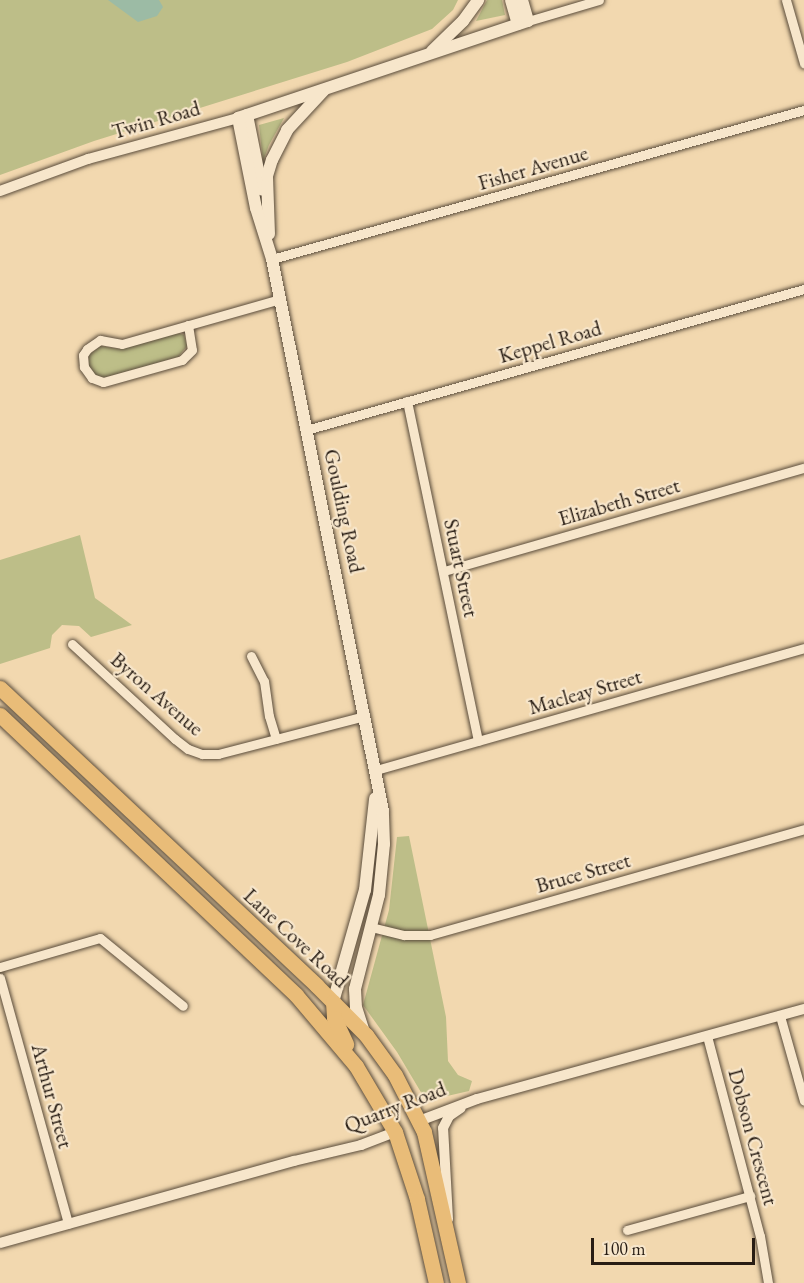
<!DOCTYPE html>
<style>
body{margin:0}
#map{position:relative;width:804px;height:1283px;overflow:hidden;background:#f2d8af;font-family:"EB Garamond",serif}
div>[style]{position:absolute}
.green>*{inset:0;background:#bdbe88}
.water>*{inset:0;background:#9cbba5}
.roads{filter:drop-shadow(0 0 2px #5a4c3b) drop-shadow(0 0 2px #5a4c3b)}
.minor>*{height:9px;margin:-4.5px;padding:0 4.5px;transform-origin:4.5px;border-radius:4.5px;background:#f7e6cb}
.tertiary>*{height:10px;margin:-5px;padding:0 5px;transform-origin:5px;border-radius:5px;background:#f7e6cb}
.secondary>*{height:12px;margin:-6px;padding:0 6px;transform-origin:6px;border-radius:6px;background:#f7e6cb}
.trunk>*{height:15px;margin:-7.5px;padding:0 7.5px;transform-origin:7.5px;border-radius:7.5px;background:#e9bc78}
span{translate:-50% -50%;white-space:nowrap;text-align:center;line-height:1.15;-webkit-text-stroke:4.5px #f7e6cb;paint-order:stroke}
.street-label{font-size:21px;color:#281d14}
.scale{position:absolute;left:591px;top:1238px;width:164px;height:27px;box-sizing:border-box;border:3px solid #281d14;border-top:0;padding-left:8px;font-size:18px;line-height:21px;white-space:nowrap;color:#281d14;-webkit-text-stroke:4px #f7e6cb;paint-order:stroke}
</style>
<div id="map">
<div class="green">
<i style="clip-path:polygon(0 0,458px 0,453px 10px,432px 29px,347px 62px,94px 141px,0 175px)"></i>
<i style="clip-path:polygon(487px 0,502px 0,505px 15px,476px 21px)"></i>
<i style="clip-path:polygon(284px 118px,269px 145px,263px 161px,259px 125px)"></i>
<i style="clip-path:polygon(178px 333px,184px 335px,187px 346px,178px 357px,103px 378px,95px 375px,89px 367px,89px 355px,100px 346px,120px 349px)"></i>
<i style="clip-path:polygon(80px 535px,95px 598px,132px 625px,91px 637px,79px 626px,62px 625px,52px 635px,50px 648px,0 664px,0 560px)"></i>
<i style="clip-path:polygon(409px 836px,446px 1017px,448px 1061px,458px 1075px,472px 1081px,469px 1091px,434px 1099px,422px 1094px,397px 1052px,363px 1005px,389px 910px,397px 837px)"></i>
</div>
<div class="water">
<i style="clip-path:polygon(108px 0,159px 0,163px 7px,157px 16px,138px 22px)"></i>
</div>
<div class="roads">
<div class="minor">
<i style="left:786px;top:0;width:66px;rotate:74.1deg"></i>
<i style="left:528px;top:21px;width:74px;rotate:-16.5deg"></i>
<i style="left:272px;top:259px;width:552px;rotate:-15.65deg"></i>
<i style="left:188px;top:325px;width:25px;rotate:81deg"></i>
<i style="left:192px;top:350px;width:14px;rotate:135deg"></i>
<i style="left:182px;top:360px;width:82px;rotate:164.4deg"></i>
<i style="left:103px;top:382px;width:12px;rotate:-160deg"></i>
<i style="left:92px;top:378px;width:14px;rotate:-126deg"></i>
<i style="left:84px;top:367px;width:12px;rotate:-95deg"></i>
<i style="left:83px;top:355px;width:7px;rotate:-56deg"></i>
<i style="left:87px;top:349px;width:16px;rotate:-35deg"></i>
<i style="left:100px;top:340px;width:22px;rotate:10deg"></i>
<i style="left:122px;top:344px;width:164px;rotate:-15.9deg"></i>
<i style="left:407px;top:401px;width:347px;rotate:78.2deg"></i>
<i style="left:306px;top:430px;width:518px;rotate:-15.81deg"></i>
<i style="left:444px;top:571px;width:374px;rotate:-16deg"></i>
<i style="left:72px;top:644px;width:140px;rotate:42.7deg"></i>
<i style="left:175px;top:739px;width:16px;rotate:38deg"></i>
<i style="left:188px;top:749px;width:15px;rotate:20deg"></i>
<i style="left:202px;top:754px;width:16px"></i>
<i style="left:218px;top:754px;width:152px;rotate:-14.5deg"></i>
<i style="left:251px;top:656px;width:28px;rotate:63deg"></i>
<i style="left:264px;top:681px;width:35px;rotate:82deg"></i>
<i style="left:269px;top:716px;width:24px;rotate:73deg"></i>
<i style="left:376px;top:770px;width:445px;rotate:-15.9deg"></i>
<i style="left:371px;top:927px;width:34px;rotate:14deg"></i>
<i style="left:404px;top:935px;width:26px"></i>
<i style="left:430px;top:935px;width:389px;rotate:-15.8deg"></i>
<i style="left:0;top:967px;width:104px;rotate:-16.2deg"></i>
<i style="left:100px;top:938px;width:107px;rotate:39.3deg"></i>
<i style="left:0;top:978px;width:255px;rotate:74.5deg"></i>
<i style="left:780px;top:1016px;width:88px;rotate:74.2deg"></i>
<i style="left:707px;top:1036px;width:207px;rotate:75.2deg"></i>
<i style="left:760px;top:1236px;width:48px;rotate:80.3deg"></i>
<i style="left:627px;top:1230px;width:128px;rotate:-15.5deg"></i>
</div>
<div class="tertiary">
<i style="left:0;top:191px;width:94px;rotate:-20deg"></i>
<i style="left:88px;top:159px;width:156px;rotate:-15.3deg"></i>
<i style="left:419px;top:1121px;width:62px;rotate:-20.8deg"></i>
<i style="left:477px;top:1099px;width:339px;rotate:-15.4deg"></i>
<i style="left:448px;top:1219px;width:91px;rotate:-93.1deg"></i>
<i style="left:443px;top:1128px;width:13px;rotate:-63deg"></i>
<i style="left:449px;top:1116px;width:14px;rotate:-34deg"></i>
<i style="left:0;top:1243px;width:305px;rotate:-15.6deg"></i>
<i style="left:294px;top:1161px;width:69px;rotate:-13.4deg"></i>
<i style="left:361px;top:1145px;width:36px;rotate:-21deg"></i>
</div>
<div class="secondary">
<i style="left:511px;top:0;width:25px;rotate:74deg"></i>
<i style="left:432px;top:51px;width:43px;rotate:-44.1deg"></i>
<i style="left:463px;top:21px;width:26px;rotate:-54deg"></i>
<i style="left:247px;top:115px;width:76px;rotate:78.7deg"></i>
<i style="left:269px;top:234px;width:58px;rotate:-92deg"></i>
<i style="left:267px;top:176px;width:17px;rotate:-73deg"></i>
<i style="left:272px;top:160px;width:34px;rotate:-63deg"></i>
<i style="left:287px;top:130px;width:54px;rotate:-47.2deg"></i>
<i style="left:333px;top:1002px;width:116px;rotate:-74.1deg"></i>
<i style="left:365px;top:890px;width:92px;rotate:-83.7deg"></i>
<i style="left:364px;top:1032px;width:25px;rotate:-108deg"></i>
<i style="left:356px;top:1008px;width:19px;rotate:-93deg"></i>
<i style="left:355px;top:989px;width:97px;rotate:-75.7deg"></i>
<i style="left:379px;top:895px;width:51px;rotate:-84.4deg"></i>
<i style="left:384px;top:844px;width:33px;rotate:-92deg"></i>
<i style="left:383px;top:811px;width:563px;rotate:-101.37deg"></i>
<i style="left:272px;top:259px;width:53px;rotate:-107.4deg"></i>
<i style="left:256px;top:208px;width:92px;rotate:-101.3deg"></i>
<i style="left:238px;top:118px;width:306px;rotate:-18.5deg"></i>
<i style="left:528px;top:21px;width:22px;rotate:-106deg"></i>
</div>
<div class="trunk">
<i style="left:0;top:688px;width:434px;rotate:43.2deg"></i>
<i style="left:316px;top:985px;width:71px;rotate:45deg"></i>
<i style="left:366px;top:1035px;width:49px;rotate:54.1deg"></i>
<i style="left:395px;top:1075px;width:64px;rotate:63deg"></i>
<i style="left:424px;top:1132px;width:155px;rotate:77.3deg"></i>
<i style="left:0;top:715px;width:407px;rotate:43.4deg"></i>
<i style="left:296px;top:995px;width:93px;rotate:49.8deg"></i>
<i style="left:356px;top:1066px;width:77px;rotate:59.4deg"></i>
<i style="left:395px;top:1132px;width:71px;rotate:71.8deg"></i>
<i style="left:417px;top:1199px;width:86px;rotate:77.3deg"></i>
<i style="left:333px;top:1002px;width:16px;rotate:86deg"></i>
<i style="left:334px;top:1018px;width:29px;rotate:65deg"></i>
</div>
</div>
<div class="street-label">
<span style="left:156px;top:120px;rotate:-16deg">Twin Road</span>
<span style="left:533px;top:168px;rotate:-16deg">Fisher Avenue</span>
<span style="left:550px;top:342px;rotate:-16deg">Keppel Road</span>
<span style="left:619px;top:502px;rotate:-16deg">Elizabeth Street</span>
<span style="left:344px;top:511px;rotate:78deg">Goulding Road</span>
<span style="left:461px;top:568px;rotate:78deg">Stuart Street</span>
<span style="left:585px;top:692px;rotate:-16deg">Macleay Street</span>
<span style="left:157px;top:694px;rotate:41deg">Byron Avenue</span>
<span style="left:583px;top:873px;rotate:-16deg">Bruce Street</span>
<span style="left:296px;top:938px;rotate:43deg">Lane Cove Road</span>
<span style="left:52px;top:1096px;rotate:75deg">Arthur Street</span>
<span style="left:395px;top:1107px;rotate:-21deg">Quarry Road</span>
<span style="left:753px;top:1137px;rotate:75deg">Dobson Crescent</span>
</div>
<div class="scale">100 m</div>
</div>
